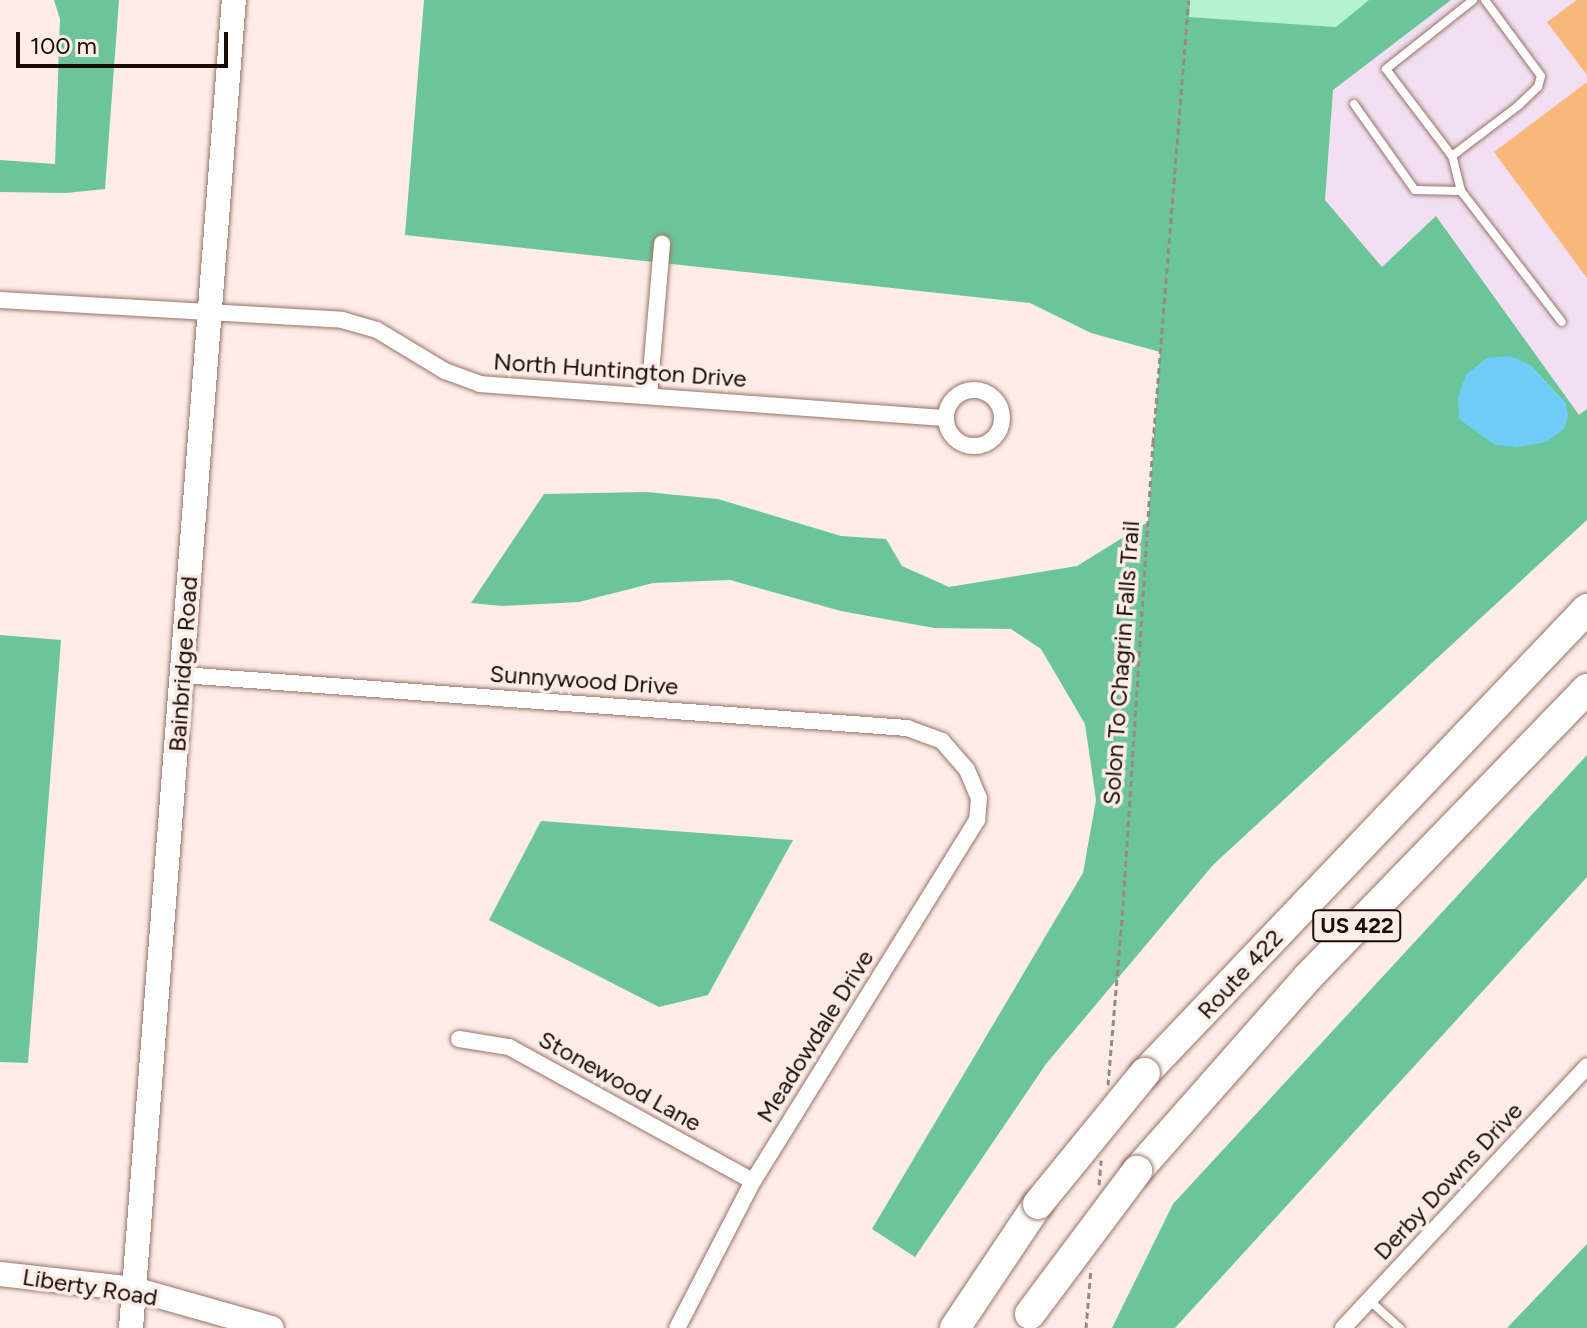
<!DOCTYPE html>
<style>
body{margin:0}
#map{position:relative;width:1587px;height:1328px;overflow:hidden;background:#fdece7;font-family:Figtree,sans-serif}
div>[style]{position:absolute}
.industrial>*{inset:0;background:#f2e0f2}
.green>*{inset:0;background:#b5f2d0}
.forest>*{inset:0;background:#6cc598}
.water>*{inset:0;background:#70cdf9}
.building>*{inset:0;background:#f9b77b}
.path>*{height:3px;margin-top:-1.5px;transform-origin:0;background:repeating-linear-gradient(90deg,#988984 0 6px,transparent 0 10px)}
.roads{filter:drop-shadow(0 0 2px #977367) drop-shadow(0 0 2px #977367)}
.lane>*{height:8px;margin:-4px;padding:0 4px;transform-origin:4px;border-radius:4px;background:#fff}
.street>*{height:16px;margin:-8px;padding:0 8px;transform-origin:8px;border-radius:8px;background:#fff}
.street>.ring{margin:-8px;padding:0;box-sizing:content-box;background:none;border:16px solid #fff;border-radius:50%}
.secondary>*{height:24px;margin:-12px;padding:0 12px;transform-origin:12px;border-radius:12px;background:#fff}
.highway>*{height:30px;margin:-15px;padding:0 15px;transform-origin:15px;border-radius:15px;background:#fff}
.bridges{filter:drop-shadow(0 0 2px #977367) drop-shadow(0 0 2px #977367)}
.highway-bridge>*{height:30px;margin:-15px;padding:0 15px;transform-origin:15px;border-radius:15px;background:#fff}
span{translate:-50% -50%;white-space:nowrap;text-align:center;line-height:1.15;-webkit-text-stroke:7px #fdece7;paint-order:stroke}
.shield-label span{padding:2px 6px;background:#fdece7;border:2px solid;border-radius:6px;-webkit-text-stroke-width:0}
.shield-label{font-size:22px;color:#190c07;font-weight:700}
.street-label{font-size:24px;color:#190c07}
.scale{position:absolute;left:16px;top:32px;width:212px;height:36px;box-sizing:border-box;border:4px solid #190c07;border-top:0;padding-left:10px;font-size:24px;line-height:28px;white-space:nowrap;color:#190c07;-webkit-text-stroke:6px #fdece7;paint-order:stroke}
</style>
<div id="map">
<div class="industrial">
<i style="clip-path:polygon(1369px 0,1587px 0,1587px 409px,1579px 416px,1436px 216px,1382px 267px,1325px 200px,1337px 27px)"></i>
</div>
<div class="green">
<i style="clip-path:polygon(1189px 0,1369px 0,1337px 27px,1188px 17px)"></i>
</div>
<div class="forest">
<i style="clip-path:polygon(54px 0,119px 0,105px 189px,66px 193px,0 192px,0 160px,55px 164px,60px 19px)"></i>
<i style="clip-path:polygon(evenodd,424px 0,1190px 0,1189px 17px,1336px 27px,1369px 0,1451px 0,1333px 90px,1325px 200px,1382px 267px,1436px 216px,1579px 415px,1587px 409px,1587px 520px,1213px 865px,1046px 1064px,915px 1257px,872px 1229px,1083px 873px,1096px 800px,1085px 724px,1041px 649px,1011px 629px,934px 628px,841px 611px,730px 580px,653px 583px,579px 602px,502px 606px,471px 603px,544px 494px,646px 492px,718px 499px,841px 536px,886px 539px,902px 566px,949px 587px,1077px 566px,1148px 522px,1160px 352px,1091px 333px,1030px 303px,405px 235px,424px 0,1530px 365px,1566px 404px,1466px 375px,1530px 365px)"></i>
<i style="clip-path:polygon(0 635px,61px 640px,28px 1063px,0 1062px)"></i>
<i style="clip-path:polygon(1587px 755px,1587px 877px,1175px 1328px,1112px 1328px,1173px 1204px)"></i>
<i style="clip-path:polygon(541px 821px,793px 840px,708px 995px,659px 1007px,489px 920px)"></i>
<i style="clip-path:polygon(1587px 1244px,1587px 1328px,1507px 1328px)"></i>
</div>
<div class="water">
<i style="clip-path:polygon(1511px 356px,1530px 365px,1566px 404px,1568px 416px,1564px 429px,1546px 442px,1517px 447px,1495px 445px,1459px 419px,1458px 397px,1466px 375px,1487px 358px)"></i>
</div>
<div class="building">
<i style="clip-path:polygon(1577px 0,1587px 0,1587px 75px,1547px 22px)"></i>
<i style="clip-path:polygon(1587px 82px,1587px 278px,1494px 152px)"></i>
</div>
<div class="path">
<i style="left:1108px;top:1085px;width:180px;rotate:-85.2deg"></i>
<i style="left:1123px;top:906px;width:464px;rotate:-86.3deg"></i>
<i style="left:1153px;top:443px;width:444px;rotate:-85.4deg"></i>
<i style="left:1099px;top:1185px;width:25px;rotate:-85deg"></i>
<i style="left:1086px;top:1328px;width:60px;rotate:-85.2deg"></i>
</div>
<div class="roads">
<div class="lane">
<i style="left:1354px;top:104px;width:105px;rotate:54.7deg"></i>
<i style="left:1415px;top:190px;width:46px;rotate:1.2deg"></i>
<i style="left:1461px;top:191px;width:165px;rotate:52.4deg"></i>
<i style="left:1452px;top:156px;width:109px;rotate:-127.2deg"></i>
<i style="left:1386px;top:69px;width:111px;rotate:-38.4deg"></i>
<i style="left:1461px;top:191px;width:36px;rotate:-104deg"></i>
<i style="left:1452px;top:156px;width:83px;rotate:-37.1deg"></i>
<i style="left:1518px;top:106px;width:28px;rotate:-44deg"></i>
<i style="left:1538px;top:87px;width:11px;rotate:-75deg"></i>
<i style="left:1541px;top:76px;width:94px;rotate:-126.4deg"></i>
<i style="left:1369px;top:1300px;width:42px;rotate:42.1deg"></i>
</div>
<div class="street">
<i style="left:0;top:300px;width:343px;rotate:3.3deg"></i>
<i style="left:342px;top:320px;width:36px;rotate:16deg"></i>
<i style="left:377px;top:330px;width:79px;rotate:31.1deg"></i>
<i style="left:445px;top:371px;width:37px;rotate:20deg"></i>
<i style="left:480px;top:384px;width:467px;rotate:4.2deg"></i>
<i class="ring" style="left:946px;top:390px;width:40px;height:40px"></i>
<i style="left:649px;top:396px;width:153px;rotate:-85.1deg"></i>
<i style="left:182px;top:675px;width:727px;rotate:4.18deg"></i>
<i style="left:907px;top:728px;width:37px;rotate:20deg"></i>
<i style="left:942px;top:741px;width:38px;rotate:49deg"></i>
<i style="left:967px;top:770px;width:30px;rotate:67deg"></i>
<i style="left:979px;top:798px;width:22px;rotate:95deg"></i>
<i style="left:977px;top:820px;width:425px;rotate:121.8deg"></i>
<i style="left:753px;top:1181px;width:165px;rotate:117.3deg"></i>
<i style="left:459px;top:1039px;width:51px;rotate:9.1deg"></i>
<i style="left:509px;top:1047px;width:278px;rotate:28.8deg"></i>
<i style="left:1343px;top:1328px;width:358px;rotate:-47deg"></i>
</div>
<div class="secondary">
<i style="left:0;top:1274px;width:135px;rotate:6.4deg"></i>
<i style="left:134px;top:1289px;width:143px;rotate:15.8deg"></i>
<i style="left:131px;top:1328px;width:1332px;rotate:-85.57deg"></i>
</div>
<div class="highway">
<i style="left:1145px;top:1073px;width:641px;rotate:-46.39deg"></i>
<i style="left:1137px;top:1171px;width:259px;rotate:-48.6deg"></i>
<i style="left:1308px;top:977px;width:401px;rotate:-45.9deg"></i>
<i style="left:955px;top:1328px;width:149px;rotate:-56.2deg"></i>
</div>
</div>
<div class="bridges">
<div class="highway-bridge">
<i style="left:1038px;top:1204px;width:169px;rotate:-50.8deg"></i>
<i style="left:1030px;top:1314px;width:179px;rotate:-53.2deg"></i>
</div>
</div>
<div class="shield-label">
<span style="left:1357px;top:926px">US 422</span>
</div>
<div class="street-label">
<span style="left:620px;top:370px;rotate:4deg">North Huntington Drive</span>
<span style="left:1121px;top:663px;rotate:-86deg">Solon To Chagrin Falls Trail</span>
<span style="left:183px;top:664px;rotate:-86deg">Bainbridge Road</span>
<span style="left:584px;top:680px;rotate:4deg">Sunnywood Drive</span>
<span style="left:1240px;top:974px;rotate:-47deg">Route 422</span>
<span style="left:815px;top:1036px;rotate:-58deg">Meadowdale Drive</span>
<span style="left:620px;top:1081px;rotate:29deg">Stonewood Lane</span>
<span style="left:1448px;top:1181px;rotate:-47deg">Derby Downs Drive</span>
<span style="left:90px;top:1287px;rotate:9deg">Liberty Road</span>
</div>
<div class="scale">100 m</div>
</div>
